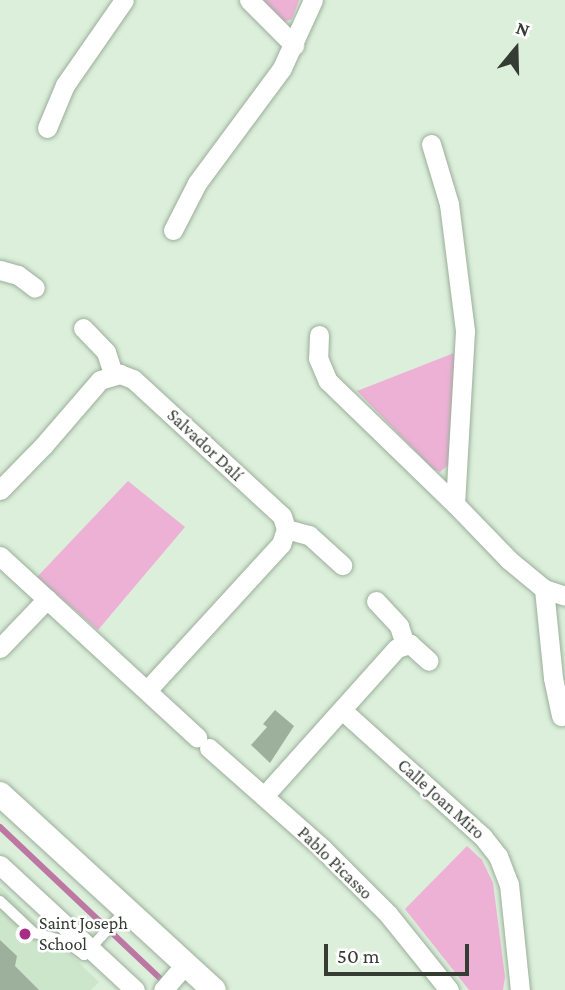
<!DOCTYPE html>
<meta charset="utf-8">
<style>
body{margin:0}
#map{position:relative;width:565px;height:990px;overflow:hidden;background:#dbefda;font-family:"Crimson Pro",serif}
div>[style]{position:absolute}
.built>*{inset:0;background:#cce6cb}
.green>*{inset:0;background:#eeb1d6}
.stream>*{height:6px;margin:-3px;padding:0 3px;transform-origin:3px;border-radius:3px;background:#bc77a3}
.building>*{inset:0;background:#9db09c}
.roads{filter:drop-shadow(0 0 2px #9bae9b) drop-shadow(0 0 2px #9bae9b)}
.service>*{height:10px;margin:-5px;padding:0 5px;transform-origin:5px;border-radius:5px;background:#fff}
.minor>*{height:19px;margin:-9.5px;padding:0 9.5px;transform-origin:9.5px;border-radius:9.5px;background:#fff}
.tertiary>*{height:24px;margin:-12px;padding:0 12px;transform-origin:12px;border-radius:12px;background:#fff}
.dots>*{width:19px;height:19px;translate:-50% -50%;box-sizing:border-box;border:4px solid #fff;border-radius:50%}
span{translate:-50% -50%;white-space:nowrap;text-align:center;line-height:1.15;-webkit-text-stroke:5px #fff;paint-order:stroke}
.street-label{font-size:18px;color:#343c33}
.poi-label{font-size:18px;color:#343c33}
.left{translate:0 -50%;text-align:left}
.north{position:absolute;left:481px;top:14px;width:70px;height:70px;-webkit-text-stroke:5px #fff;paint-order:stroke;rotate:19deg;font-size:19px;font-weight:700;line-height:28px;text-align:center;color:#343c33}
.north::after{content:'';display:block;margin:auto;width:24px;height:32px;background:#343c33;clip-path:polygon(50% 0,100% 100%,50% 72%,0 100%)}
.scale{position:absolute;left:324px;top:944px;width:145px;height:32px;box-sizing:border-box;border:4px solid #343c33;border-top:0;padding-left:9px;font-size:21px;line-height:24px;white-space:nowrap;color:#343c33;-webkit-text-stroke:5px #fff;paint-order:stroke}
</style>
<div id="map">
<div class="built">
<i style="clip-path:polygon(0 887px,99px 982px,91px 990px,0 990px)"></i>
</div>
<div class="green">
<i style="clip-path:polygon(259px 0,299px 0,292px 19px,284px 22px)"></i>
<i style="clip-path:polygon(454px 353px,455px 370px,448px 465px,440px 472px,433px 469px,357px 391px)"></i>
<i style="clip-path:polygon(128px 481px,185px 527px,98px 630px,37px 577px)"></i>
<i style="clip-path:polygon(467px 846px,482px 860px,493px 883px,505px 977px,503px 990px,469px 990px,405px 909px)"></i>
</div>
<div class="stream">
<i style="left:0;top:827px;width:228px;rotate:43.4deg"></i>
</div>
<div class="building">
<i style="clip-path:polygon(275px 710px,294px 726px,270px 763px,251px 745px,267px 727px,263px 724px)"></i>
<i style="clip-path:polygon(0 940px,17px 956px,15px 966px,39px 990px,0 990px)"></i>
</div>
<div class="roads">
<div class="service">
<i style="left:0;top:901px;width:47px;rotate:43.3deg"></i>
<i style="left:34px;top:933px;width:32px;rotate:14deg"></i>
<i style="left:65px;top:941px;width:24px;rotate:36deg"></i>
<i style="left:84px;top:955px;width:62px;rotate:-47deg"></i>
</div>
<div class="minor">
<i style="left:249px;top:0;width:64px;rotate:45deg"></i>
<i style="left:47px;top:128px;width:47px;rotate:-67.3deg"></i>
<i style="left:65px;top:85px;width:103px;rotate:-55.2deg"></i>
<i style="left:431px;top:144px;width:63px;rotate:73.3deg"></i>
<i style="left:449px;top:204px;width:128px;rotate:82.8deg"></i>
<i style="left:465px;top:331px;width:173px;rotate:93.3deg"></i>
<i style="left:455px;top:504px;width:78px;rotate:46deg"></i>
<i style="left:509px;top:560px;width:45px;rotate:39.6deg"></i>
<i style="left:544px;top:589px;width:22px;rotate:18deg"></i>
<i style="left:173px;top:230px;width:53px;rotate:-62.9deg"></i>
<i style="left:197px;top:183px;width:143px;rotate:-53.5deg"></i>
<i style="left:282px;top:68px;width:75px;rotate:-65.5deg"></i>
<i style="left:0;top:270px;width:19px;rotate:16deg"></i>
<i style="left:18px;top:275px;width:21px;rotate:37deg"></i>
<i style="left:83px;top:328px;width:33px;rotate:46deg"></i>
<i style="left:106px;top:352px;width:23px;rotate:72deg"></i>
<i style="left:319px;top:335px;width:23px;rotate:92deg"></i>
<i style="left:318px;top:358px;width:25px;rotate:67deg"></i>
<i style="left:328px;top:381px;width:177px;rotate:44.1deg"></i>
<i style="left:0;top:490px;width:62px;rotate:-45.7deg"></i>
<i style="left:43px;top:446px;width:87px;rotate:-49.2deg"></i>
<i style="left:100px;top:380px;width:21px;rotate:-17deg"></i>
<i style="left:120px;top:374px;width:14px;rotate:21deg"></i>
<i style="left:133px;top:379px;width:202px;rotate:42.6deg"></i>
<i style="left:282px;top:516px;width:14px;rotate:73deg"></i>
<i style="left:286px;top:529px;width:16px;rotate:108deg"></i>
<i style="left:281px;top:544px;width:198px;rotate:132.5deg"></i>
<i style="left:286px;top:529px;width:24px;rotate:15deg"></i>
<i style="left:309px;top:535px;width:45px;rotate:42.3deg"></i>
<i style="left:0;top:556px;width:268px;rotate:42.6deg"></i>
<i style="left:544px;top:589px;width:89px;rotate:84.2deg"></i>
<i style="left:553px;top:678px;width:39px;rotate:78deg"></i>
<i style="left:376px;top:601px;width:34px;rotate:47deg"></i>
<i style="left:399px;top:626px;width:19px;rotate:72deg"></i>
<i style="left:0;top:648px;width:68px;rotate:-46.2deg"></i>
<i style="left:342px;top:710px;width:190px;rotate:42deg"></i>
<i style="left:483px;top:837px;width:24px;rotate:52deg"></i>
<i style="left:498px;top:856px;width:30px;rotate:69deg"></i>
<i style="left:509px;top:884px;width:107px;rotate:84.1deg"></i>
<i style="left:209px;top:748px;width:152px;rotate:41.5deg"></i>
<i style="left:323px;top:849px;width:92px;rotate:45deg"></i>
<i style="left:388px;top:914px;width:97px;rotate:51.2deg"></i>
<i style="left:264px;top:796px;width:199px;rotate:-48.1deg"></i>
<i style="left:397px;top:648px;width:14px;rotate:-17deg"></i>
<i style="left:410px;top:644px;width:25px;rotate:42deg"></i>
<i style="left:0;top:865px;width:184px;rotate:42.8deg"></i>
<i style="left:163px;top:990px;width:35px;rotate:-49deg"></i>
</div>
<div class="tertiary">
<i style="left:0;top:794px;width:290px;rotate:42.5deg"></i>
</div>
</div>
<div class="dots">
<i style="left:25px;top:934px;background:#a72e84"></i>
</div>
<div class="street-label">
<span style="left:205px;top:445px;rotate:43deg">Salvador Dalí</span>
<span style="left:441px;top:799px;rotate:42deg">Calle Joan Miro</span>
<span style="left:335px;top:863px;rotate:44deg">Pablo Picasso</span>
</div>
<div class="poi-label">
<span class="left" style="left:39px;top:934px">Saint Joseph<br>School</span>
</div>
<div class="north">N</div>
<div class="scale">50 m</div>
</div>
